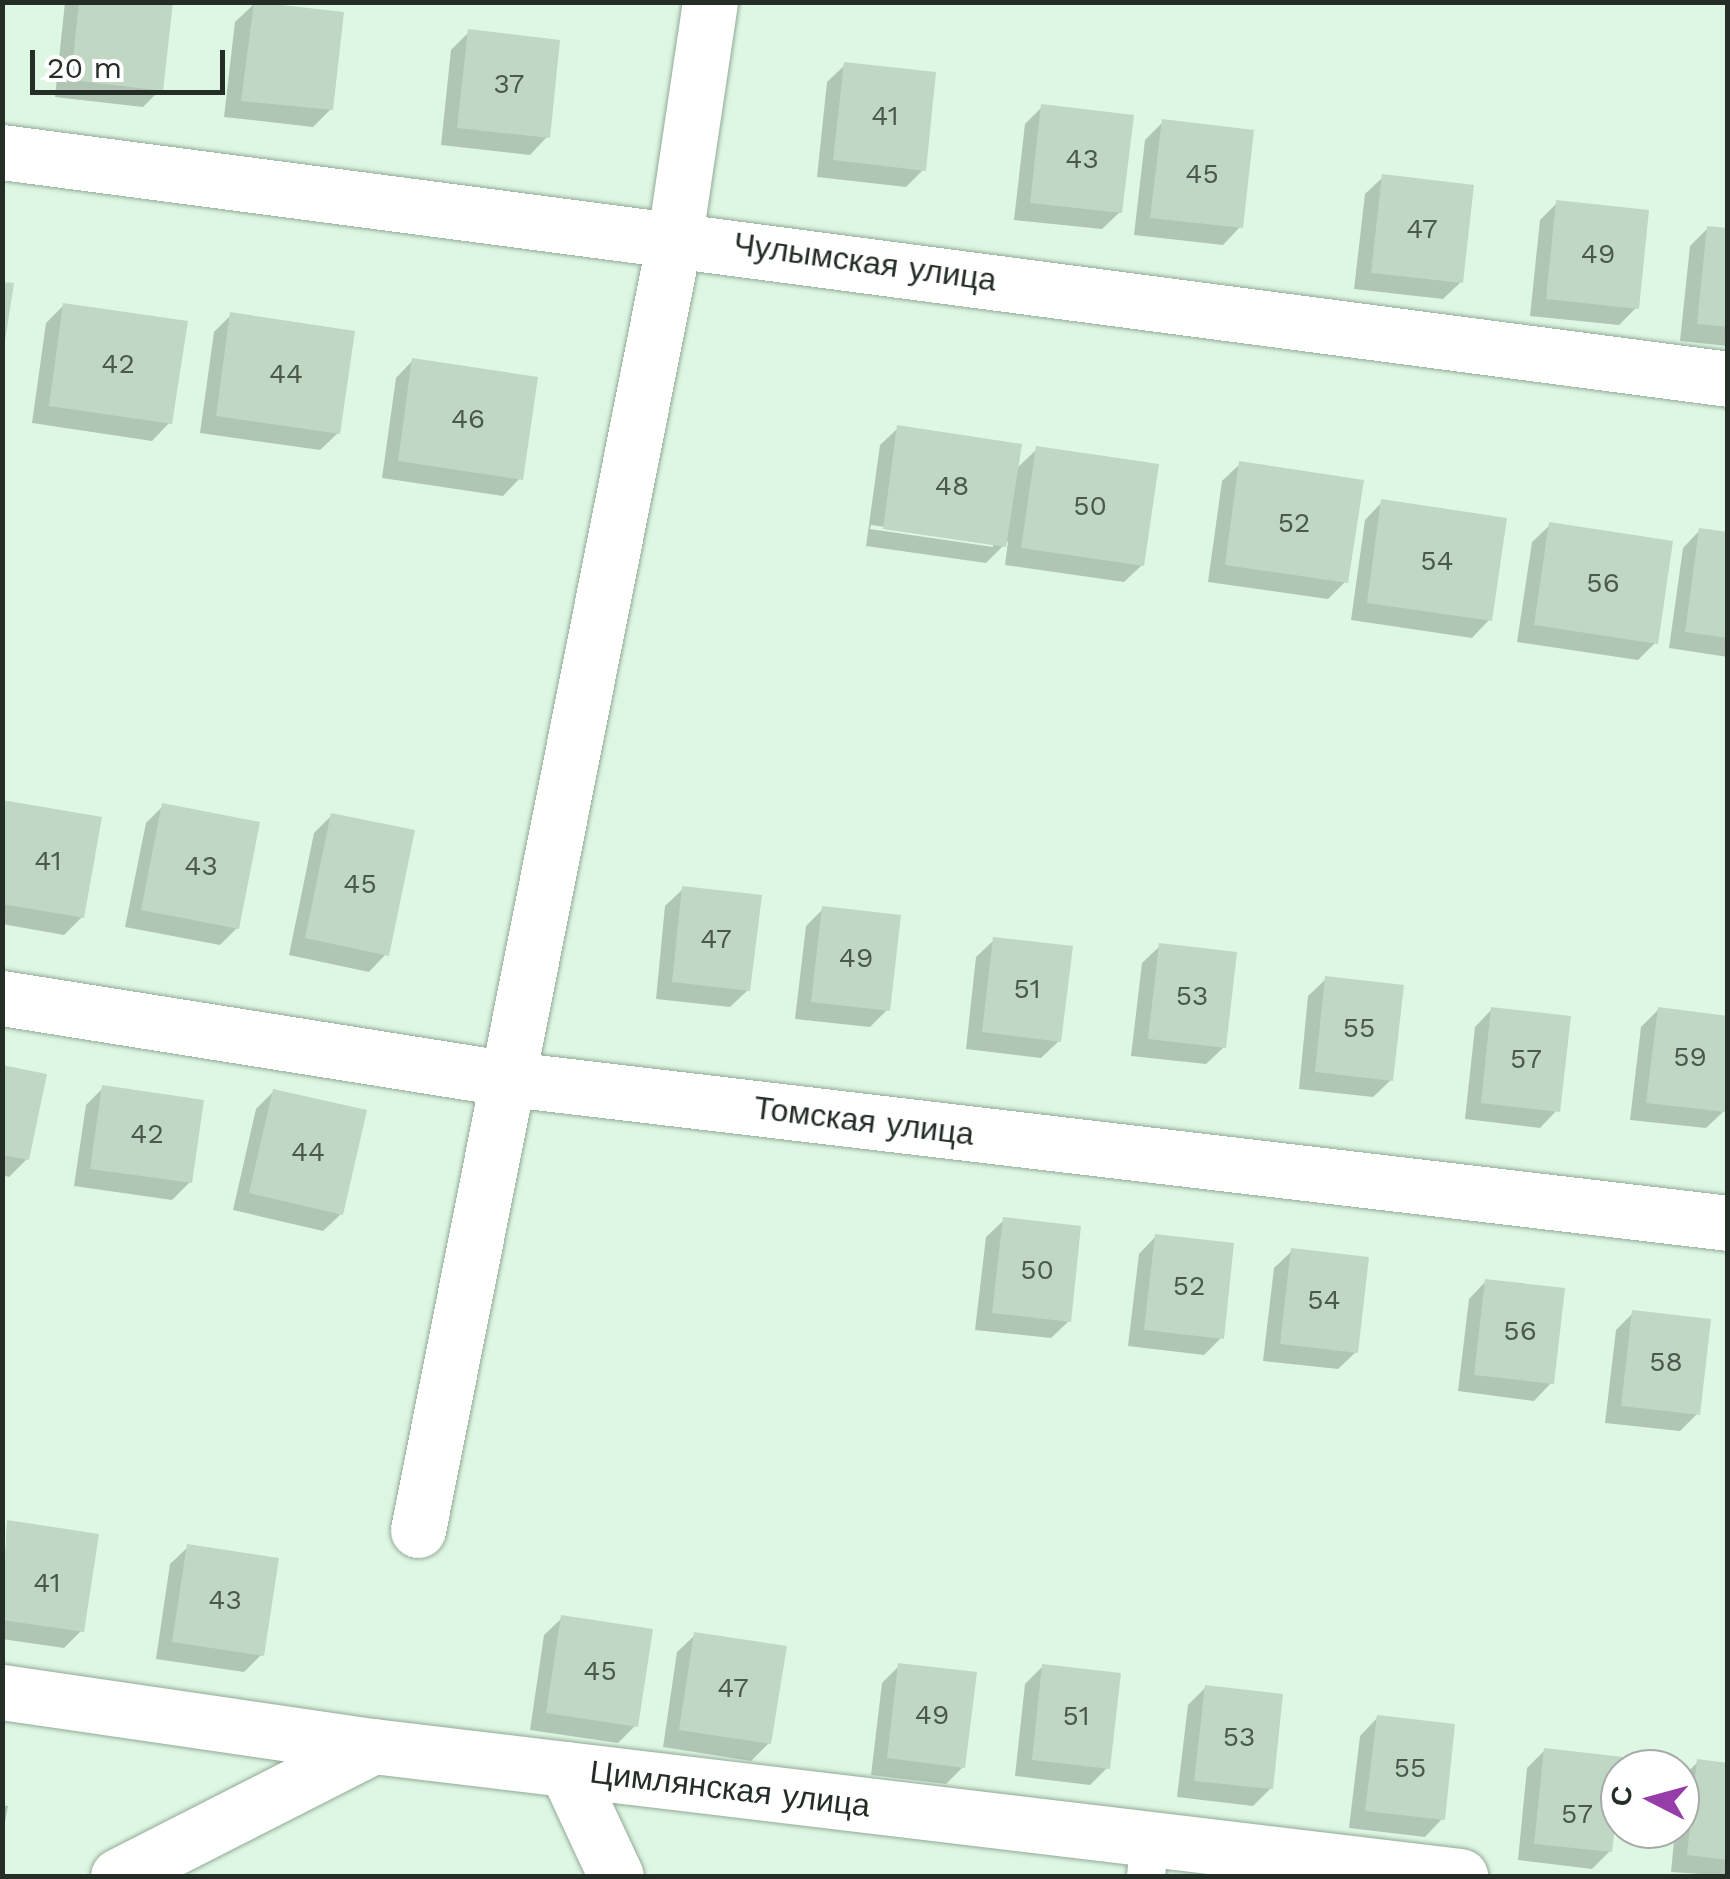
<!DOCTYPE html>
<meta charset="utf-8">
<style>
body{margin:0}
#map{position:relative;width:1730px;height:1879px;overflow:hidden;background:#def7e3;font-family:"Work Sans",sans-serif}
div>[style]{position:absolute}
.shadow>*{inset:0;background:#0003}
.building>*{inset:0;background:#bfd7c3}
.roads{filter:drop-shadow(0 0 2px #92a996) drop-shadow(0 0 2px #92a996)}
.lane>*{height:38px;margin:-19px;padding:0 19px;transform-origin:19px;border-radius:19px;background:#fff}
.street>*{height:55px;margin:-27.5px;padding:0 27.5px;transform-origin:27.5px;border-radius:27.5px;background:#fff}
span{translate:-50% -50%;white-space:nowrap;text-align:center;line-height:1.15;-webkit-text-stroke:8px #fff;paint-order:stroke}
.number-label{font-size:28px;color:#4b584d}
.number-label span{-webkit-text-stroke-width:0}
.street-label{font-size:32px;color:#242e26}
.frame{position:absolute;inset:0;border:5px solid #242e26;pointer-events:none}
.north{position:absolute;left:1600px;top:1749px;width:100px;height:100px;box-sizing:border-box;background:#fff;border:2px solid #a7aba8;border-radius:50%;rotate:276deg;font-size:28px;font-weight:700;line-height:40px;text-align:center;color:#242e26}
.north::after{content:'';display:block;margin:auto;width:35px;height:45px;background:#973da9;clip-path:polygon(50% 0,100% 100%,50% 72%,0 100%)}
.scale{position:absolute;left:30px;top:50px;width:195px;height:45px;box-sizing:border-box;border:5px solid #242e26;border-top:0;padding-left:12px;font-size:30px;line-height:35px;white-space:nowrap;color:#242e26;-webkit-text-stroke:8px #fff;paint-order:stroke}
</style>
<div id="map">
<div class="shadow">
<i style="clip-path:polygon(65px 2px,170px 2px,161px 89px,143px 107px,55px 97px)"></i>
<i style="clip-path:polygon(253px 5px,342px 14px,331px 109px,313px 127px,224px 117px,235px 22px)"></i>
<i style="clip-path:polygon(469px 32px,547px 137px,530px 155px,441px 145px,451px 50px)"></i>
<i style="clip-path:polygon(845px 65px,923px 170px,906px 187px,817px 177px,827px 82px)"></i>
<i style="clip-path:polygon(1042px 107px,1120px 212px,1102px 229px,1014px 220px,1025px 124px)"></i>
<i style="clip-path:polygon(1163px 122px,1240px 227px,1223px 245px,1134px 235px,1145px 140px)"></i>
<i style="clip-path:polygon(1383px 177px,1461px 282px,1443px 299px,1354px 289px,1365px 194px)"></i>
<i style="clip-path:polygon(1557px 203px,1636px 308px,1619px 325px,1530px 316px,1540px 220px)"></i>
<i style="clip-path:polygon(1708px 228px,1728px 230px,1728px 346px,1680px 341px,1690px 246px)"></i>
<i style="clip-path:polygon(64px 305px,169px 423px,152px 441px,32px 423px,46px 323px)"></i>
<i style="clip-path:polygon(231px 315px,338px 433px,320px 450px,200px 433px,214px 332px)"></i>
<i style="clip-path:polygon(413px 360px,520px 478px,503px 496px,382px 478px,396px 378px)"></i>
<i style="clip-path:polygon(evenodd,898px 428px,1015px 470px,1037px 449px,1142px 565px,1124px 582px,1005px 565px,1008px 541px,986px 563px,866px 546px,880px 445px,898px 428px,871px 525px,993px 542px,993px 547px,870px 529px,871px 525px)"></i>
<i style="clip-path:polygon(1240px 464px,1345px 582px,1328px 599px,1208px 582px,1222px 481px)"></i>
<i style="clip-path:polygon(1382px 502px,1489px 620px,1472px 638px,1351px 620px,1365px 520px)"></i>
<i style="clip-path:polygon(1550px 525px,1655px 643px,1638px 660px,1517px 642px,1532px 542px)"></i>
<i style="clip-path:polygon(1700px 530px,1728px 535px,1728px 657px,1669px 648px,1683px 548px)"></i>
<i style="clip-path:polygon(2px 802px,82px 917px,64px 935px,2px 924px)"></i>
<i style="clip-path:polygon(163px 806px,237px 928px,220px 945px,125px 927px,146px 823px)"></i>
<i style="clip-path:polygon(332px 815px,386px 954px,369px 972px,289px 955px,314px 833px)"></i>
<i style="clip-path:polygon(683px 889px,748px 990px,730px 1007px,656px 999px,665px 906px)"></i>
<i style="clip-path:polygon(823px 909px,887px 1010px,870px 1027px,795px 1019px,806px 926px)"></i>
<i style="clip-path:polygon(994px 940px,1059px 1041px,1041px 1058px,966px 1049px,976px 957px)"></i>
<i style="clip-path:polygon(1160px 946px,1224px 1047px,1206px 1064px,1131px 1056px,1142px 963px)"></i>
<i style="clip-path:polygon(1326px 979px,1391px 1080px,1373px 1097px,1299px 1089px,1308px 996px)"></i>
<i style="clip-path:polygon(1492px 1009px,1557px 1110px,1540px 1128px,1465px 1119px,1475px 1027px)"></i>
<i style="clip-path:polygon(1658px 1010px,1728px 1018px,1724px 1111px,1706px 1128px,1630px 1120px,1641px 1027px)"></i>
<i style="clip-path:polygon(2px 1067px,27px 1159px,9px 1177px,2px 1175px)"></i>
<i style="clip-path:polygon(103px 1088px,190px 1182px,172px 1200px,74px 1186px,86px 1105px)"></i>
<i style="clip-path:polygon(273px 1092px,341px 1214px,323px 1231px,233px 1210px,256px 1109px)"></i>
<i style="clip-path:polygon(1004px 1220px,1069px 1321px,1051px 1338px,975px 1330px,986px 1237px)"></i>
<i style="clip-path:polygon(1156px 1236px,1221px 1338px,1204px 1355px,1128px 1346px,1139px 1254px)"></i>
<i style="clip-path:polygon(1292px 1251px,1356px 1352px,1338px 1369px,1263px 1361px,1274px 1268px)"></i>
<i style="clip-path:polygon(1486px 1281px,1551px 1383px,1534px 1401px,1458px 1391px,1469px 1299px)"></i>
<i style="clip-path:polygon(1633px 1313px,1697px 1414px,1680px 1431px,1605px 1423px,1616px 1330px)"></i>
<i style="clip-path:polygon(7px 1523px,82px 1630px,64px 1648px,2px 1639px)"></i>
<i style="clip-path:polygon(188px 1547px,262px 1654px,244px 1672px,156px 1659px,170px 1564px)"></i>
<i style="clip-path:polygon(562px 1618px,636px 1725px,618px 1743px,530px 1730px,544px 1635px)"></i>
<i style="clip-path:polygon(695px 1635px,769px 1743px,751px 1761px,663px 1747px,677px 1652px)"></i>
<i style="clip-path:polygon(899px 1666px,963px 1767px,946px 1784px,871px 1775px,882px 1683px)"></i>
<i style="clip-path:polygon(1043px 1666px,1108px 1767px,1090px 1785px,1015px 1776px,1025px 1684px)"></i>
<i style="clip-path:polygon(1206px 1687px,1271px 1788px,1253px 1806px,1177px 1797px,1188px 1705px)"></i>
<i style="clip-path:polygon(1377px 1718px,1442px 1819px,1425px 1837px,1349px 1828px,1360px 1736px)"></i>
<i style="clip-path:polygon(1545px 1750px,1610px 1851px,1592px 1869px,1518px 1860px,1527px 1768px)"></i>
<i style="clip-path:polygon(1698px 1762px,1728px 1765px,1728px 1876px,1671px 1872px,1680px 1779px)"></i>
<i style="clip-path:polygon(2px 1805px,8px 1806px,2px 1837px)"></i>
</div>
<div class="building">
<i style="clip-path:polygon(79px 2px,173px 2px,163px 91px,71px 80px)"></i>
<i style="clip-path:polygon(254px 2px,344px 12px,333px 110px,241px 101px)"></i>
<i style="clip-path:polygon(468px 29px,560px 40px,550px 138px,457px 128px)"></i>
<i style="clip-path:polygon(844px 62px,936px 72px,926px 171px,833px 160px)"></i>
<i style="clip-path:polygon(1041px 104px,1134px 115px,1122px 213px,1030px 203px)"></i>
<i style="clip-path:polygon(1162px 119px,1254px 130px,1243px 228px,1150px 218px)"></i>
<i style="clip-path:polygon(1382px 174px,1474px 185px,1463px 283px,1371px 273px)"></i>
<i style="clip-path:polygon(1556px 200px,1649px 210px,1639px 309px,1546px 299px)"></i>
<i style="clip-path:polygon(1707px 226px,1728px 228px,1728px 327px,1697px 324px)"></i>
<i style="clip-path:polygon(2px 282px,14px 283px,5px 341px,2px 341px)"></i>
<i style="clip-path:polygon(63px 303px,188px 321px,172px 424px,49px 406px)"></i>
<i style="clip-path:polygon(230px 312px,355px 331px,340px 434px,216px 416px)"></i>
<i style="clip-path:polygon(412px 358px,538px 377px,523px 480px,398px 461px)"></i>
<i style="clip-path:polygon(897px 425px,1022px 444px,1006px 547px,883px 529px)"></i>
<i style="clip-path:polygon(1036px 446px,1159px 464px,1144px 566px,1021px 548px)"></i>
<i style="clip-path:polygon(1239px 461px,1364px 480px,1348px 583px,1225px 565px)"></i>
<i style="clip-path:polygon(1381px 499px,1507px 518px,1492px 621px,1367px 603px)"></i>
<i style="clip-path:polygon(1549px 522px,1673px 541px,1658px 644px,1534px 625px)"></i>
<i style="clip-path:polygon(1699px 528px,1728px 532px,1728px 638px,1685px 632px)"></i>
<i style="clip-path:polygon(2px 800px,102px 817px,84px 918px,2px 904px)"></i>
<i style="clip-path:polygon(162px 803px,260px 822px,239px 929px,141px 910px)"></i>
<i style="clip-path:polygon(331px 813px,415px 830px,389px 956px,305px 938px)"></i>
<i style="clip-path:polygon(682px 886px,762px 895px,750px 991px,672px 982px)"></i>
<i style="clip-path:polygon(822px 906px,901px 915px,890px 1011px,811px 1002px)"></i>
<i style="clip-path:polygon(993px 937px,1073px 946px,1061px 1042px,982px 1032px)"></i>
<i style="clip-path:polygon(1159px 943px,1237px 952px,1226px 1048px,1148px 1039px)"></i>
<i style="clip-path:polygon(1325px 976px,1404px 985px,1393px 1081px,1315px 1072px)"></i>
<i style="clip-path:polygon(1491px 1007px,1571px 1016px,1560px 1112px,1481px 1103px)"></i>
<i style="clip-path:polygon(1658px 1007px,1728px 1016px,1726px 1112px,1646px 1103px)"></i>
<i style="clip-path:polygon(2px 1065px,47px 1074px,29px 1160px,2px 1155px)"></i>
<i style="clip-path:polygon(102px 1085px,204px 1100px,192px 1183px,90px 1169px)"></i>
<i style="clip-path:polygon(273px 1089px,367px 1110px,343px 1215px,249px 1193px)"></i>
<i style="clip-path:polygon(1003px 1217px,1081px 1226px,1071px 1322px,992px 1313px)"></i>
<i style="clip-path:polygon(1155px 1234px,1234px 1243px,1224px 1339px,1144px 1330px)"></i>
<i style="clip-path:polygon(1291px 1248px,1369px 1257px,1358px 1353px,1280px 1344px)"></i>
<i style="clip-path:polygon(1485px 1279px,1565px 1288px,1554px 1384px,1474px 1375px)"></i>
<i style="clip-path:polygon(1632px 1310px,1711px 1319px,1700px 1415px,1621px 1406px)"></i>
<i style="clip-path:polygon(7px 1520px,99px 1534px,84px 1632px,2px 1620px)"></i>
<i style="clip-path:polygon(187px 1544px,279px 1558px,264px 1656px,172px 1642px)"></i>
<i style="clip-path:polygon(561px 1615px,653px 1629px,638px 1727px,546px 1713px)"></i>
<i style="clip-path:polygon(694px 1632px,787px 1646px,771px 1744px,679px 1730px)"></i>
<i style="clip-path:polygon(898px 1663px,977px 1672px,965px 1768px,887px 1758px)"></i>
<i style="clip-path:polygon(1042px 1664px,1121px 1673px,1110px 1769px,1032px 1760px)"></i>
<i style="clip-path:polygon(1205px 1685px,1283px 1694px,1273px 1789px,1194px 1781px)"></i>
<i style="clip-path:polygon(1377px 1715px,1455px 1724px,1445px 1820px,1365px 1811px)"></i>
<i style="clip-path:polygon(1544px 1748px,1623px 1757px,1612px 1852px,1534px 1844px)"></i>
<i style="clip-path:polygon(1697px 1759px,1728px 1763px,1728px 1860px,1687px 1855px)"></i>
</div>
<div class="roads">
<div class="lane">
<i style="left:1146px;top:1876px;width:37px;rotate:-84deg"></i>
</div>
<div class="street">
<i style="left:2px;top:152px;width:1741px;rotate:7.49deg"></i>
<i style="left:2px;top:998px;width:514px;rotate:9.06deg"></i>
<i style="left:510px;top:1079px;width:1226px;rotate:6.74deg"></i>
<i style="left:418px;top:1530px;width:1319px;rotate:-78.77deg"></i>
<i style="left:675px;top:236px;width:237px;rotate:-81.5deg"></i>
<i style="left:2px;top:1692px;width:375px;rotate:8.3deg"></i>
<i style="left:373px;top:1746px;width:1095px;rotate:6.82deg"></i>
<i style="left:566px;top:1769px;width:118px;rotate:65deg"></i>
<i style="left:118px;top:1876px;width:286px;rotate:-27deg"></i>
</div>
</div>
<div class="number-label">
<span style="left:509px;top:84px">37</span>
<span style="left:885px;top:116px">41</span>
<span style="left:1082px;top:159px">43</span>
<span style="left:1202px;top:174px">45</span>
<span style="left:1422px;top:229px">47</span>
<span style="left:1598px;top:254px">49</span>
<span style="left:118px;top:364px">42</span>
<span style="left:286px;top:374px">44</span>
<span style="left:468px;top:419px">46</span>
<span style="left:952px;top:486px">48</span>
<span style="left:1090px;top:506px">50</span>
<span style="left:1294px;top:523px">52</span>
<span style="left:1437px;top:561px">54</span>
<span style="left:1603px;top:583px">56</span>
<span style="left:48px;top:861px">41</span>
<span style="left:201px;top:866px">43</span>
<span style="left:360px;top:884px">45</span>
<span style="left:716px;top:939px">47</span>
<span style="left:856px;top:958px">49</span>
<span style="left:1027px;top:989px">51</span>
<span style="left:1192px;top:996px">53</span>
<span style="left:1359px;top:1028px">55</span>
<span style="left:1690px;top:1057px">59</span>
<span style="left:1526px;top:1059px">57</span>
<span style="left:147px;top:1134px">42</span>
<span style="left:308px;top:1152px">44</span>
<span style="left:1037px;top:1270px">50</span>
<span style="left:1189px;top:1286px">52</span>
<span style="left:1324px;top:1300px">54</span>
<span style="left:1520px;top:1331px">56</span>
<span style="left:1666px;top:1362px">58</span>
<span style="left:47px;top:1583px">41</span>
<span style="left:225px;top:1600px">43</span>
<span style="left:600px;top:1671px">45</span>
<span style="left:733px;top:1688px">47</span>
<span style="left:932px;top:1715px">49</span>
<span style="left:1076px;top:1716px">51</span>
<span style="left:1239px;top:1737px">53</span>
<span style="left:1410px;top:1768px">55</span>
<span style="left:1577px;top:1814px">57</span>
</div>
<div class="street-label">
<span style="left:865px;top:262px;rotate:8deg">Чулымская улица</span>
<span style="left:864px;top:1121px;rotate:7deg">Томская улица</span>
<span style="left:730px;top:1789px;rotate:7deg">Цимлянская улица</span>
</div>
<div class="frame"></div>
<div class="north">С</div>
<div class="scale">20 m</div>
</div>
